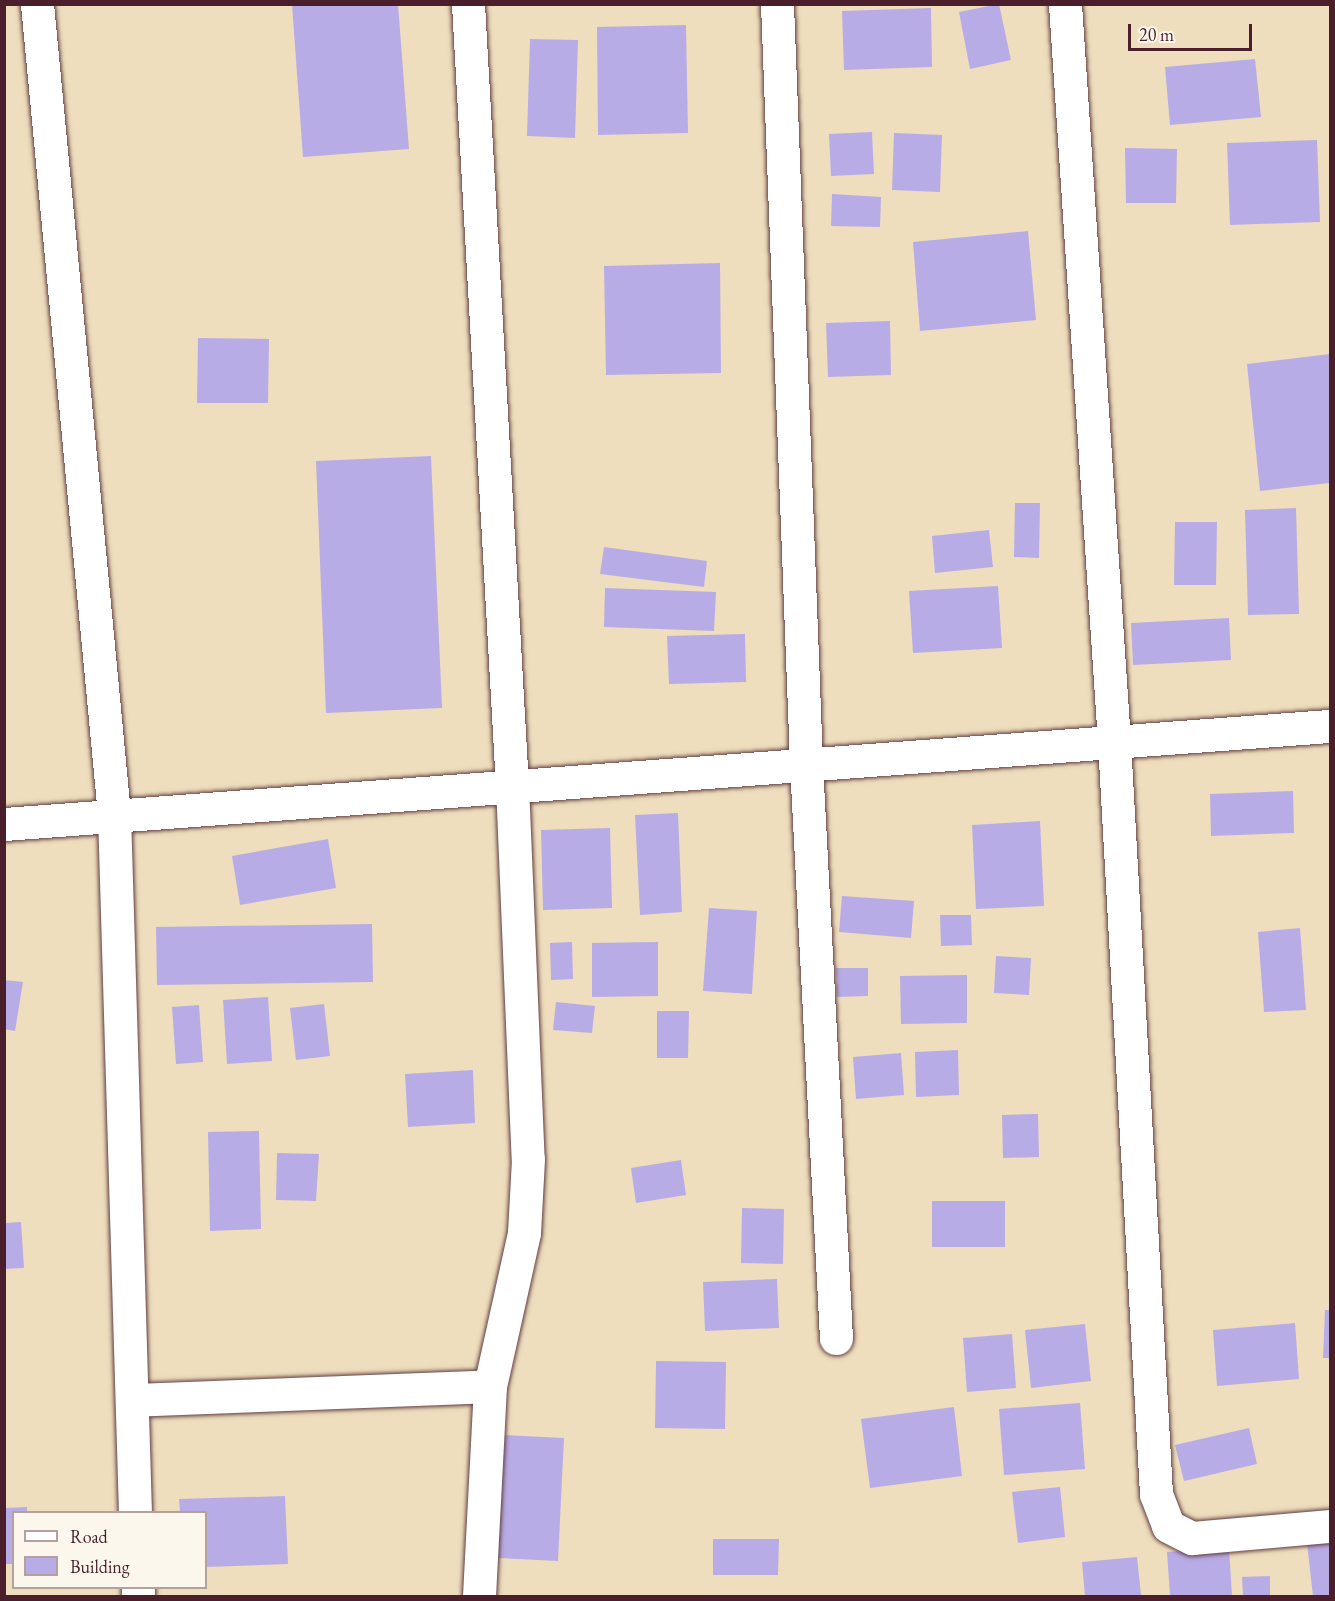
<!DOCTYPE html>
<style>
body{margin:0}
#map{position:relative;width:1335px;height:1601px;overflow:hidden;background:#eedebd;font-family:"EB Garamond",serif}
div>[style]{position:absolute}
.building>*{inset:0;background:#b8ace6}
.roads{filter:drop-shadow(0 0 2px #633c41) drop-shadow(0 0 2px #633c41)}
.minor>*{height:33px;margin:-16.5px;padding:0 16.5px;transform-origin:16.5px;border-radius:16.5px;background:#fff}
.major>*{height:33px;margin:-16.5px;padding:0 16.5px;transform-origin:16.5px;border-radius:16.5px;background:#fff}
span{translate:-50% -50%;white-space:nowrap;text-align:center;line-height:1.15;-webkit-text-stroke:4.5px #fbf7ec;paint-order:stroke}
.frame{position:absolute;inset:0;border:6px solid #4a1f2b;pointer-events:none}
.legend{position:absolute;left:12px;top:1511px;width:195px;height:78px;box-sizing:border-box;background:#fbf7ec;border:2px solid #b4a19f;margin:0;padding:8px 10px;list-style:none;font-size:18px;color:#4a1f2b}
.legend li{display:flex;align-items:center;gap:12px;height:30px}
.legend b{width:30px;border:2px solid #b4a19f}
.scale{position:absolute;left:1128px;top:24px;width:124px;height:27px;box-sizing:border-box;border:3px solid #4a1f2b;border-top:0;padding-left:8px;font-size:18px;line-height:21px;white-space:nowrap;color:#4a1f2b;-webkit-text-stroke:4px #fbf7ec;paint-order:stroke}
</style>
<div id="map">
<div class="building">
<i style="clip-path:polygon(292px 4px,398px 4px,409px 149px,303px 157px)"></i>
<i style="clip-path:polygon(999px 4px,1011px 60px,970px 69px,959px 12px)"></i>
<i style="clip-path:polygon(931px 8px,932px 67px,844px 70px,842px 11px)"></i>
<i style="clip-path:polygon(686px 25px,688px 133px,598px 135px,597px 27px)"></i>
<i style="clip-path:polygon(530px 39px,578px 40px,575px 138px,527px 136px)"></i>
<i style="clip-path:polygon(1255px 59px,1261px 117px,1170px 125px,1165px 67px)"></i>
<i style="clip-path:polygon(872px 132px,874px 174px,831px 176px,829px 134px)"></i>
<i style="clip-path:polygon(894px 133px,942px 135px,940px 192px,892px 190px)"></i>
<i style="clip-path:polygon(1317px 140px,1320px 222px,1230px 225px,1227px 143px)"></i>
<i style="clip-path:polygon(1125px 148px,1177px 149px,1176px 203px,1126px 203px)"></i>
<i style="clip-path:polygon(832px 194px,881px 197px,880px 227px,831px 226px)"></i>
<i style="clip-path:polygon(1028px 231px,1036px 320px,920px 331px,913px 242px)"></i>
<i style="clip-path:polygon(720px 263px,721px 373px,606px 375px,604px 266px)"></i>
<i style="clip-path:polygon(890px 321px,891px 375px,828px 377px,826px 323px)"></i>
<i style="clip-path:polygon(198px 338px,269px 339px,268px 403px,197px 403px)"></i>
<i style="clip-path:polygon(1330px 354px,1330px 483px,1260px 491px,1247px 364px)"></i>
<i style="clip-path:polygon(431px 456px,442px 708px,326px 713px,316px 461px)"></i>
<i style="clip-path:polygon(1015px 503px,1040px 503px,1039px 558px,1014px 557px)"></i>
<i style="clip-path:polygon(1296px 508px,1299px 614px,1248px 615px,1245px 510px)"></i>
<i style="clip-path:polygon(1175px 522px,1217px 522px,1216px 585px,1174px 585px)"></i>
<i style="clip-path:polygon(989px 530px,993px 567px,935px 573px,932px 536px)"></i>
<i style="clip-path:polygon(604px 547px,707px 561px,704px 587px,600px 574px)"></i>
<i style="clip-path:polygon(998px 586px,1002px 648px,913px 653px,909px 591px)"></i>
<i style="clip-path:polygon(605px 588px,716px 592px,714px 631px,604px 627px)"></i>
<i style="clip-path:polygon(1229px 618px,1231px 660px,1133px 665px,1131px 623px)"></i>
<i style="clip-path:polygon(745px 634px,746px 682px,669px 684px,667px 636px)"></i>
<i style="clip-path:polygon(1293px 791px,1294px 833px,1211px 836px,1210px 794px)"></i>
<i style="clip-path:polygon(678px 813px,682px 912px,640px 915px,635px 815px)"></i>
<i style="clip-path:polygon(1040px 821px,1044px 906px,976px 909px,972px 825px)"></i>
<i style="clip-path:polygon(610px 828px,612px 908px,543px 910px,541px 830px)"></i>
<i style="clip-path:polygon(328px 839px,336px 888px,240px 905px,232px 856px)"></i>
<i style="clip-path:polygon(842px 896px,914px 901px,911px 938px,839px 932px)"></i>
<i style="clip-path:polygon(709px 908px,757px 911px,752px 994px,703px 991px)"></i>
<i style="clip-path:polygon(940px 915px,971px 915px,972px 945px,941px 946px)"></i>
<i style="clip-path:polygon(372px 924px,373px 982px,157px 985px,156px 927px)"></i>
<i style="clip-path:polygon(1300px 928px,1306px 1010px,1264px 1012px,1258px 932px)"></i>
<i style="clip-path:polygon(572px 942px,573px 979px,551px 980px,550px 943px)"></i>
<i style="clip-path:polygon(658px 942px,658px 996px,592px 997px,592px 943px)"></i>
<i style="clip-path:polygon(996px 956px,1031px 958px,1029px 995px,994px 993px)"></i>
<i style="clip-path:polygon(836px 968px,868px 968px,868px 996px,837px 997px)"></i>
<i style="clip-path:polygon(967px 975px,967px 1023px,901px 1024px,900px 976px)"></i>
<i style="clip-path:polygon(4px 980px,23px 982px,15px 1031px,4px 1029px)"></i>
<i style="clip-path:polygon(268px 997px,272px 1061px,227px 1064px,223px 1000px)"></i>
<i style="clip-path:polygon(556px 1002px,595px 1006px,592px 1033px,553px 1030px)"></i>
<i style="clip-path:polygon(324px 1004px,330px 1056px,296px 1060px,290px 1008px)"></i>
<i style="clip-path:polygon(199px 1005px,203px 1062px,176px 1064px,172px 1007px)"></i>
<i style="clip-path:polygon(657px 1011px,689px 1011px,688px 1058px,657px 1058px)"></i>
<i style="clip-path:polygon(958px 1050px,959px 1095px,916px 1097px,915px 1052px)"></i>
<i style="clip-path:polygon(901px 1053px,904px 1095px,856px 1099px,853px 1057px)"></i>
<i style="clip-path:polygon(473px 1070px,475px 1123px,408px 1127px,405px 1074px)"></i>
<i style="clip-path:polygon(1038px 1114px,1039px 1157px,1003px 1158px,1002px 1115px)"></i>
<i style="clip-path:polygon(259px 1131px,261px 1229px,210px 1231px,208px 1132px)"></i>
<i style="clip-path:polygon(277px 1153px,319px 1154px,316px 1201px,276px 1200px)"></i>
<i style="clip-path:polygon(681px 1160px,686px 1195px,636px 1203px,631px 1168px)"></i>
<i style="clip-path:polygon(932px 1201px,1005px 1201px,1005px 1247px,932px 1247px)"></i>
<i style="clip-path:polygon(742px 1208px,784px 1209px,783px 1264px,741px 1263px)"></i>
<i style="clip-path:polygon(21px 1222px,24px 1268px,4px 1269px,4px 1223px)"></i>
<i style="clip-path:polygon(777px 1279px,779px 1328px,705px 1331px,703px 1282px)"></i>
<i style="clip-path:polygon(1325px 1310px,1330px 1310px,1330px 1358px,1323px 1358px)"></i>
<i style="clip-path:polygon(1295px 1323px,1299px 1379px,1217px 1386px,1213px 1330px)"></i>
<i style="clip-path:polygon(1085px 1324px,1091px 1381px,1031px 1388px,1025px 1330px)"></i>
<i style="clip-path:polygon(1012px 1334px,1016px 1388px,967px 1392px,963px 1338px)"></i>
<i style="clip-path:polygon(656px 1361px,726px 1362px,725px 1429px,655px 1428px)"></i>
<i style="clip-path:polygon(1080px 1403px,1085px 1469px,1004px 1475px,999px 1409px)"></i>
<i style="clip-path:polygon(954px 1407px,962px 1476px,870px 1488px,861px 1419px)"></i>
<i style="clip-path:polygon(1249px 1428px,1257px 1464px,1184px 1481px,1175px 1445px)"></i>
<i style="clip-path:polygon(505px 1435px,564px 1438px,558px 1561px,498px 1558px)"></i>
<i style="clip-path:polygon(1060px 1487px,1065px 1537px,1018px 1543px,1012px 1492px)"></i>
<i style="clip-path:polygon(285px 1496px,288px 1564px,206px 1567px,206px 1512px,180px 1512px,179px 1499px)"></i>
<i style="clip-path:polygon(27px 1507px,27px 1512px,14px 1512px,14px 1564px,4px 1564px,4px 1508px)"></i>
<i style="clip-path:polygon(713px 1539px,779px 1539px,778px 1575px,713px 1575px)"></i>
<i style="clip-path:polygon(1330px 1541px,1330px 1596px,1313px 1596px,1307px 1543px)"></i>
<i style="clip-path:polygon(1229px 1548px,1232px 1596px,1170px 1596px,1167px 1552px)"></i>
<i style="clip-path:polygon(1137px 1557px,1141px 1595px,1085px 1596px,1082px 1562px)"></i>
<i style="clip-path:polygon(1270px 1576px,1270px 1596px,1243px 1596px,1242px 1577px)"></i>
</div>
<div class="roads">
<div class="minor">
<i style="left:468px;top:4px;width:782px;rotate:86.78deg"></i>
<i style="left:512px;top:785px;width:374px;rotate:87.6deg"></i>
<i style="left:528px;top:1159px;width:74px;rotate:93.1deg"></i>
<i style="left:524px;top:1233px;width:157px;rotate:102.5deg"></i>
<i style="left:490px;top:1386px;width:210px;rotate:93deg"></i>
<i style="left:777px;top:4px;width:761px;rotate:87.81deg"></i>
<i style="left:806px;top:764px;width:575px;rotate:87.01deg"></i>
<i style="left:1065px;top:4px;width:740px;rotate:86.2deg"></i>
<i style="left:1114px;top:742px;width:753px;rotate:86.8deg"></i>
<i style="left:1156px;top:1494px;width:34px;rotate:69deg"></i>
<i style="left:1168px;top:1526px;width:27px;rotate:27deg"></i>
<i style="left:1192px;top:1538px;width:139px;rotate:-5deg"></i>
<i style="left:4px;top:824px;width:1330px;rotate:-4.23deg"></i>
<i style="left:132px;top:1400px;width:358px;rotate:-2.2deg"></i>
</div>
<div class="major">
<i style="left:37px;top:4px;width:814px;rotate:84.57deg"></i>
<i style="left:114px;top:814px;width:698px;rotate:88.28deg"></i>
<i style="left:138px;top:1588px;width:8px;rotate:90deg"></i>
</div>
</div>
<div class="frame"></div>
<ul class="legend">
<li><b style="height:8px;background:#fff"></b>Road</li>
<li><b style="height:16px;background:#b8ace6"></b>Building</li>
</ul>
<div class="scale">20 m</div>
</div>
